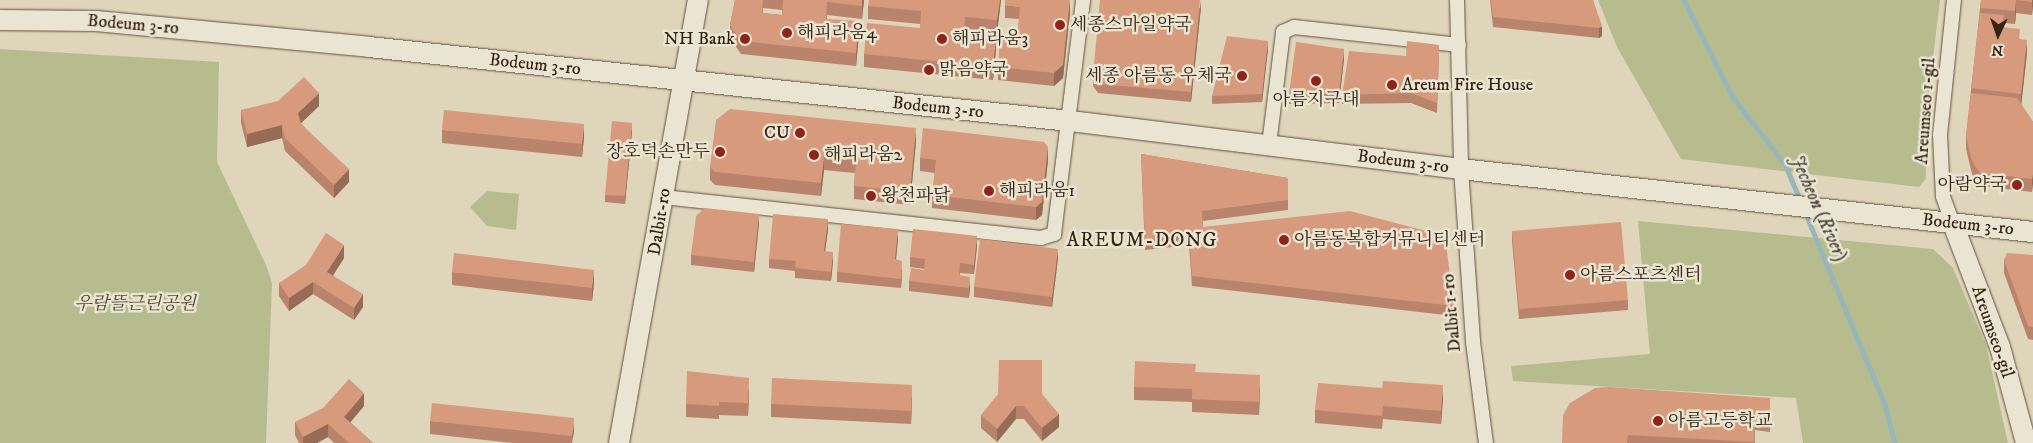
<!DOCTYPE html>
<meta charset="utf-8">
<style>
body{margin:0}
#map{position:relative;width:2033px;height:443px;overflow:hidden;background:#ded5bb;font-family:"IM FELL DW Pica","Noto Serif KR",serif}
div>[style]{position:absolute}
.green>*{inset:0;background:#b6bc8d}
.stream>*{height:4.5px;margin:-2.25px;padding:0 2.25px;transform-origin:2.25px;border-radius:2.25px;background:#97b6ba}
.roads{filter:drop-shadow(0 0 1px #60503c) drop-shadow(0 0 1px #60503c)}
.street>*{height:14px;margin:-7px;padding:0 7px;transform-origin:7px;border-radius:7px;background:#eae4d3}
.secondary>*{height:20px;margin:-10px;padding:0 10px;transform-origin:10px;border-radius:10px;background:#eae4d3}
.wall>*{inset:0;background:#b9846b}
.shaded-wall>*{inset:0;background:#966c57}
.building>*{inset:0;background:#d79a7c}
.dots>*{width:14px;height:14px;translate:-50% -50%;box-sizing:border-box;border:2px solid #eae4d3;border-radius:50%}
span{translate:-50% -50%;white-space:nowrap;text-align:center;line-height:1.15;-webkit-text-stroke:5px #eae4d3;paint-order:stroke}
.street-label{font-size:18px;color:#362311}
.poi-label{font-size:18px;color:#362311}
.left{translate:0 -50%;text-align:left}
.right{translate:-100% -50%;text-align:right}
.park-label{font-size:18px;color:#564930;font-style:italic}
.water-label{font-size:19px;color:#4e483b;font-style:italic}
.quarter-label{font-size:20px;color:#362311;letter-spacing:1px}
.north{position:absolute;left:1973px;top:10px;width:50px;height:50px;-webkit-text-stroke:4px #eae4d3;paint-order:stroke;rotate:183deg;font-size:14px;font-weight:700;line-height:20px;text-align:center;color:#362311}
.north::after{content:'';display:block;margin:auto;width:18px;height:22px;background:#362311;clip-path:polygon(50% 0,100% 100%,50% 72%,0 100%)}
</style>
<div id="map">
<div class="green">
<i style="clip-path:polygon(1598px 0,1940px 0,1925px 124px,1926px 178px,1919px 187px,1681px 159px,1617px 47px)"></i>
<i style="clip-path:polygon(0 49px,219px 62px,217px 162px,266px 265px,272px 283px,266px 443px,0 443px)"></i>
<i style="clip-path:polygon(487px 191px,519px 194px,516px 230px,487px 226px,470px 207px)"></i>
<i style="clip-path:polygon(1638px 221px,1933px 249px,1953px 268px,1986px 345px,2008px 443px,1803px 443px,1796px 398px,1513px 381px,1511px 366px,1650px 354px)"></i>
</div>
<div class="stream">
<i style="left:1684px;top:0;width:107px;rotate:63.4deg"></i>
<i style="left:1732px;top:96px;width:86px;rotate:52.1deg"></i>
<i style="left:1785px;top:164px;width:39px;rotate:67deg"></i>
<i style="left:1806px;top:214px;width:207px;rotate:67.5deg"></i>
<i style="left:1885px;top:405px;width:39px;rotate:75deg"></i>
</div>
<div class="roads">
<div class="street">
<i style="left:1457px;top:0;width:169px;rotate:88.6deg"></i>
<i style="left:1461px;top:169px;width:173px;rotate:86deg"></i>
<i style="left:1473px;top:342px;width:102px;rotate:82.7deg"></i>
<i style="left:1269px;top:145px;width:114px;rotate:-82.9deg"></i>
<i style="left:1283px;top:32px;width:12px;rotate:-24deg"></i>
<i style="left:1294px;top:27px;width:166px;rotate:6.2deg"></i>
<i style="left:663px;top:197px;width:380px;rotate:6.2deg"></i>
<i style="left:1041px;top:238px;width:14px;rotate:-17deg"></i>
<i style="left:1054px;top:234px;width:236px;rotate:-82.9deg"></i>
<i style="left:1953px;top:224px;width:30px;rotate:-110deg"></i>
<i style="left:1943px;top:196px;width:61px;rotate:-92.8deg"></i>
<i style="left:1940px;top:135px;width:136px;rotate:-84.1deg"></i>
</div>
<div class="secondary">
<i style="left:0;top:20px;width:96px;rotate:0.6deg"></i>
<i style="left:96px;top:21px;width:274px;rotate:5.4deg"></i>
<i style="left:369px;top:47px;width:705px;rotate:6.03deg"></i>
<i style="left:1070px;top:121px;width:394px;rotate:7deg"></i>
<i style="left:1461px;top:169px;width:575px;rotate:6.29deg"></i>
<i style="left:1953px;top:224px;width:132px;rotate:69.1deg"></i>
<i style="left:2000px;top:347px;width:99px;rotate:74.8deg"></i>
<i style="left:619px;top:443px;width:450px;rotate:-79.9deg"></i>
</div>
</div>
<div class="wall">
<i style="clip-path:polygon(evenodd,735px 0,864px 0,862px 19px,827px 15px,827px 19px,859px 34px,856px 66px,741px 54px,730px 38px,730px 25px,735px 0,763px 8px,782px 10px,782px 15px,763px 13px,763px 8px)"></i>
<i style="clip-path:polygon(1001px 0,997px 33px,965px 30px,965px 34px,996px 50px,993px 80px,864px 67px,864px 54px,920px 28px,920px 24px,868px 19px,868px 6px)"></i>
<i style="clip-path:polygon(1490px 0,1593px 0,1602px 36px,1599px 38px,1493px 27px)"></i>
<i style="clip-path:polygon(1981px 0,2033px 0,2032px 15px,2016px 13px,2015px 24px,2004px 23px,2004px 27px,2020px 39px,2027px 53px,2021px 104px,2033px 122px,2032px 192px,1980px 186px,1972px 174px,1966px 149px,1966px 136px)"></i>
<i style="clip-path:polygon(1005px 5px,1070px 13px,1063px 78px,1054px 86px,998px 80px,998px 67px,1017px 40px,1019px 19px,1005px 18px)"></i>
<i style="clip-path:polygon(1201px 7px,1191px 102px,1098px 93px,1093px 86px,1093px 76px)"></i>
<i style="clip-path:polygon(1268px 49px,1262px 102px,1212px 104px,1212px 96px)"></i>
<i style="clip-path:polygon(1439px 55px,1437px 113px,1411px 103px,1342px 104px,1342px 95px,1406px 56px)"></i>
<i style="clip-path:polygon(1344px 59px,1339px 103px,1289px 104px,1289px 94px)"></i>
<i style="clip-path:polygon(319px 106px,301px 123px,349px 182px,334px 198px,285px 151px,282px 138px,247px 147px,241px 123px,241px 110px)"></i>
<i style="clip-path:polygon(442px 130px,584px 137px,582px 157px,442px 143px)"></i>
<i style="clip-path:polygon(632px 131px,625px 204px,605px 202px,605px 195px)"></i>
<i style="clip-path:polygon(916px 141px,910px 205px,854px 199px,854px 186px,855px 173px,824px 170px,821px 196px,715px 185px,710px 180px,710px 167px)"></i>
<i style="clip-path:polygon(1141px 154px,1288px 178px,1288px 210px,1203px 221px,1203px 227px,1454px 306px,1454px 316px,1192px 286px,1189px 245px,1145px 250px)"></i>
<i style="clip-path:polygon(920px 158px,1048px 160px,1042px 215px,1036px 220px,932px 208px,932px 195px,935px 173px,920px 171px)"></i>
<i style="clip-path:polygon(759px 223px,754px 272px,691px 265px,691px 255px)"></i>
<i style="clip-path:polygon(828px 229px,825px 251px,833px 261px,831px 281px,795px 278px,795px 271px,769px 268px,769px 259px)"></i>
<i style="clip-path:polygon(1512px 231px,1628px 300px,1628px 310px,1519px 319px,1512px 241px)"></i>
<i style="clip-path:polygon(898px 239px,896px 259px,902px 271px,901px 288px,837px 282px,837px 272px)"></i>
<i style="clip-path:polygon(977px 246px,974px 274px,960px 273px,960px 275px,970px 287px,969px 298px,909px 291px,909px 281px,924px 270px,924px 269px,910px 267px,910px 257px)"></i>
<i style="clip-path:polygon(2033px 255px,2033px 340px,2028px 339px,2004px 273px,2004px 260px)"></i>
<i style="clip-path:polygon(344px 258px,333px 275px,363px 307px,354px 320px,313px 294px,289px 311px,279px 296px,279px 283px)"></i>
<i style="clip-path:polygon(1058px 258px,1052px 307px,974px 297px,974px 287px)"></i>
<i style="clip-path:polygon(452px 272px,594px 283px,592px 301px,452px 285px)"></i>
<i style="clip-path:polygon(1196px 372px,1260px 388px,1259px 415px,1192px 412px,1192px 402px,1134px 400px,1134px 387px)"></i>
<i style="clip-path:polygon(1382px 388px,1443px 398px,1441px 424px,1383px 419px,1382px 429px,1315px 423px,1315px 410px)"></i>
<i style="clip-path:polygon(749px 391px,748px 416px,719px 415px,719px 419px,686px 417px,686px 404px)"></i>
<i style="clip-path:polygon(1042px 394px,1059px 427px,1042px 441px,1024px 419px,1016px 419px,997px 442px,981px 428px,981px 415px)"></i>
<i style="clip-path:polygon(912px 398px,911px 424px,771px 417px,771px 404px)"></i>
<i style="clip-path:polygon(1770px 398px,1770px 432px,1755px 430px,1755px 443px,1562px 443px)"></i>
<i style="clip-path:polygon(364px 406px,350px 422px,373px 443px,334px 443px,328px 437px,317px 443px,299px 443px,295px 435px,295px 422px)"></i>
<i style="clip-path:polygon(430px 421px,574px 431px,572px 443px,513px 443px,430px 434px)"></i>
</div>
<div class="shaded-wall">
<i style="clip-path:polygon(862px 0,864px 0,862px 19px)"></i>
<i style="clip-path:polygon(1000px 0,1001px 0,997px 33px,997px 20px)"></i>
<i style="clip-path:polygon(1070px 0,1070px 13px,1063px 78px,1054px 86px,1054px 73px)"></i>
<i style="clip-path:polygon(1201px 0,1201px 7px,1191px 102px,1191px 92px)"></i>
<i style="clip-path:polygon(2016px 0,2016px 13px,2015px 24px,2015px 11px)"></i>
<i style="clip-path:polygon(2032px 0,2033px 0,2033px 6px,2032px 15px)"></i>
<i style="clip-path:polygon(859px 21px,859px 34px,856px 66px,856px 53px)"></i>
<i style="clip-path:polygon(1602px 26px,1602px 36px,1599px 38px,1599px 28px)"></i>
<i style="clip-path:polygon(996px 37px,996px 50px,993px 80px,993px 67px)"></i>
<i style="clip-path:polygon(2027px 40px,2027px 53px,2021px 107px,2021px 94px)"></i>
<i style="clip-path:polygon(1268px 41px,1268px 49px,1262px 102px,1262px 94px)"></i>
<i style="clip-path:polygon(1344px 49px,1344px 59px,1339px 103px,1339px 94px)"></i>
<i style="clip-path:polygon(319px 93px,319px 106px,298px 126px,298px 113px)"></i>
<i style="clip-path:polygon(632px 123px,632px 131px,625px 204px,625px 196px)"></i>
<i style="clip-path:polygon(584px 124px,584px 137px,582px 157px,582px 144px)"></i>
<i style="clip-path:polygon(282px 125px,282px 138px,247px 147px,247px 134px)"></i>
<i style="clip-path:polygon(916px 128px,916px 141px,910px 205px,910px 192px)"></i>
<i style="clip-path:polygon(1048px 147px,1048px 160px,1042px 215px,1036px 220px,1036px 207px)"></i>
<i style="clip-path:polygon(824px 157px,824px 170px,821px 196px,821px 183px)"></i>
<i style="clip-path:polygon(349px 169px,349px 182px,334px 198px,334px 185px)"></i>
<i style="clip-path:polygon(2033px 171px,2033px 184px,2032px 192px,2032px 179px)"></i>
<i style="clip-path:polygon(759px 214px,759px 223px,754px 272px,754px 262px)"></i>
<i style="clip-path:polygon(828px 219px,828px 229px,824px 261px,824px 251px)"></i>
<i style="clip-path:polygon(898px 229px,898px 239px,895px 268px,895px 259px)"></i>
<i style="clip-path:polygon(977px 236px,977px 246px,974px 274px,974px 265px)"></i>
<i style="clip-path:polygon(344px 245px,344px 258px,327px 285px,327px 272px)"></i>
<i style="clip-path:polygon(1058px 249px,1058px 258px,1052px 307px,1052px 297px)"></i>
<i style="clip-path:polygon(833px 252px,833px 261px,831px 281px,831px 272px)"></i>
<i style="clip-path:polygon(902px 261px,902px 271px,901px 288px,901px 279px)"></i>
<i style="clip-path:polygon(594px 270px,594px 283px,592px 301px,592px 288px)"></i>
<i style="clip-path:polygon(970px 277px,970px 287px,969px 298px,969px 288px)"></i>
<i style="clip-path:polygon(313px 282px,313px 294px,289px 311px,289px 298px)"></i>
<i style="clip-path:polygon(363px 294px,363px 307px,354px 320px,354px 308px)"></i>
<i style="clip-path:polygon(1260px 375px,1260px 388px,1259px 415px,1259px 402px)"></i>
<i style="clip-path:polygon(749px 378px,749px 391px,748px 416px,748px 403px)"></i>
<i style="clip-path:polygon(912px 385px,912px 398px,911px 424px,911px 411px)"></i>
<i style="clip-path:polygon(1443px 385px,1443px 398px,1441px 424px,1441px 411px)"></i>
<i style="clip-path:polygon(364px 393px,364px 406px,344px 430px,344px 417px)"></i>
<i style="clip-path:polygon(1016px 406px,1016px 419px,997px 442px,997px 429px)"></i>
<i style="clip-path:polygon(1059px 414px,1059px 427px,1042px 441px,1042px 428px)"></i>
<i style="clip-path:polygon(574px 418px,574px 431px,572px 443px)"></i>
<i style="clip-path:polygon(328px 424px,328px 437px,317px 443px,303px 443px,303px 437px)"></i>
</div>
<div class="building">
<i style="clip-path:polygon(735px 0,763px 0,762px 13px,782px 15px,783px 0,862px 0,862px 6px,827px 2px,826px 19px,859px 21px,856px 53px,741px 41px,730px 25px)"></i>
<i style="clip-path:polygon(869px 0,1000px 0,997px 20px,965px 17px,964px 34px,996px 37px,993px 67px,864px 54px,867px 23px,920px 28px,921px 11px,868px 6px)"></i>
<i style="clip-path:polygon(1005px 0,1070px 0,1063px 65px,1054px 73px,998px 67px,1000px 38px,1017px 40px,1020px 7px,1005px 5px)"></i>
<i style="clip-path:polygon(1100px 0,1200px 0,1191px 92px,1098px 84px,1093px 76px)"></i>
<i style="clip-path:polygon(1491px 0,1593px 0,1602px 26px,1599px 28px,1493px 17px)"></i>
<i style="clip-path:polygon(1981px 0,2032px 0,2032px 2px,2016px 0,2015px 11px,1980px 8px)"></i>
<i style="clip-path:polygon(1980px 13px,2004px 15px,2002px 27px,2020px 29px,2019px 39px,2027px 40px,2021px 94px,1971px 88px)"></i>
<i style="clip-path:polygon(1227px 36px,1268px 41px,1262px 94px,1212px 96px)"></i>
<i style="clip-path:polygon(1407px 41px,1439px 45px,1437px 103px,1411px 93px,1342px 95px,1349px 51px,1406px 56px)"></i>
<i style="clip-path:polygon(1296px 42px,1344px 49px,1339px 94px,1289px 94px)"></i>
<i style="clip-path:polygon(304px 77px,319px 93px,298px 113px,301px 124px,349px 169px,334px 185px,285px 138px,282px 125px,247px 134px,241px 110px,278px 101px)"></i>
<i style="clip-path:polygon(1971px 93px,2017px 98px,2033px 122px,2033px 171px,2032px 179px,1980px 173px,1972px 161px,1966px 136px)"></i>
<i style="clip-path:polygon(730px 109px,916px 128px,910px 192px,854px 186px,856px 160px,824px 157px,821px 183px,715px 172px,710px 167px,716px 120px)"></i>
<i style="clip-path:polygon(444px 110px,584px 124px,582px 144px,442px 130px)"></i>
<i style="clip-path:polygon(612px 121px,632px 123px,625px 196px,605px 195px)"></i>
<i style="clip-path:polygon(923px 128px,1044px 142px,1048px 147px,1042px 202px,1036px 207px,932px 195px,936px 160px,920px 158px)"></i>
<i style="clip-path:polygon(1141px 154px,1288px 178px,1288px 200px,1202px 211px,1203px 227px,1350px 211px,1445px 236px,1454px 306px,1192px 276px,1189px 235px,1145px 240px)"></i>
<i style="clip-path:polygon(705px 208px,759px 214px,754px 262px,691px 255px,696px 216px)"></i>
<i style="clip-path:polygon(773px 214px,828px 219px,824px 251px,833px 252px,831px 272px,795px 268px,796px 261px,769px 259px)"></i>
<i style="clip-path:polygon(1621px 222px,1628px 300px,1519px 309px,1512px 231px)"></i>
<i style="clip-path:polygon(841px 224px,898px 229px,895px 259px,902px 261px,901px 279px,837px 272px)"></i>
<i style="clip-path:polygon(913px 229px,977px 236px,974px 265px,960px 263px,959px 275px,970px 277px,969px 288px,909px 281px,911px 268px,924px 270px,925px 259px,910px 257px)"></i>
<i style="clip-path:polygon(326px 233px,344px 245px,327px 272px,363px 294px,354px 308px,313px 282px,289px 298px,279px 283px,306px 265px)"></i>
<i style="clip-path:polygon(980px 239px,1058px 249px,1052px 297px,974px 287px)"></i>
<i style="clip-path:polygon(454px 253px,594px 270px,592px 288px,452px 272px)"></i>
<i style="clip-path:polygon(2007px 253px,2033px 255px,2033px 327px,2028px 326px,2004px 260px)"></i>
<i style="clip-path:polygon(999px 360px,1042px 360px,1042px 394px,1059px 414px,1042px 428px,1024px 406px,1016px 406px,997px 429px,981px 415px,998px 394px)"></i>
<i style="clip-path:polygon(1135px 361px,1196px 364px,1195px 372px,1260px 375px,1259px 402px,1192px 399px,1192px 389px,1134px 387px)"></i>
<i style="clip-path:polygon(687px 371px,749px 378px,748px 403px,719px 402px,719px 406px,686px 404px)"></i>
<i style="clip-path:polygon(772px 378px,912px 385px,911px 411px,771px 404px)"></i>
<i style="clip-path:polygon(349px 379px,364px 393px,344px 417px,373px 443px,349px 443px,328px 424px,303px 437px,295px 422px,323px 408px)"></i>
<i style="clip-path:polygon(1383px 381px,1443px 385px,1441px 411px,1383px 406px,1382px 416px,1315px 410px,1318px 383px,1382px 388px)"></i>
<i style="clip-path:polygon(1609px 387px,1770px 398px,1770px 419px,1755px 417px,1754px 442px,1628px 435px,1627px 443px,1562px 443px,1563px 415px,1570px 403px,1595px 388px)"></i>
<i style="clip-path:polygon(432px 403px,574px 418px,572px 436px,430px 421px)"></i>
</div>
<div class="dots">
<i style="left:1060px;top:25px;background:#8f2418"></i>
<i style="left:787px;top:33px;background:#8f2418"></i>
<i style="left:745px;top:39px;background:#8f2418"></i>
<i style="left:942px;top:39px;background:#8f2418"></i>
<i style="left:929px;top:70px;background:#8f2418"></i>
<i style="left:1242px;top:76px;background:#8f2418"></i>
<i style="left:1316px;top:81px;background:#8f2418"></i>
<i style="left:1392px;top:85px;background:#8f2418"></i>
<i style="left:800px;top:133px;background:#8f2418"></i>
<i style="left:720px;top:152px;background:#8f2418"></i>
<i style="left:814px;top:155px;background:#8f2418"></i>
<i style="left:2017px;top:185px;background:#8f2418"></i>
<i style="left:989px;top:191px;background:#8f2418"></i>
<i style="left:871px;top:196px;background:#8f2418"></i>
<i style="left:1284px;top:240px;background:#8f2418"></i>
<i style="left:1570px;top:275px;background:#8f2418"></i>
<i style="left:1658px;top:421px;background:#8f2418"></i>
</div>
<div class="street-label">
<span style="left:133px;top:25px;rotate:5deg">Bodeum 3-ro</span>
<span style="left:535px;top:65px;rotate:6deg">Bodeum 3-ro</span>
<span style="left:938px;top:108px;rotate:6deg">Bodeum 3-ro</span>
<span style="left:1926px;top:111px;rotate:-86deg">Areumseo 1-gil</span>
<span style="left:1403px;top:162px;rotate:7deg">Bodeum 3-ro</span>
<span style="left:660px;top:222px;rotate:-81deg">Dalbit-ro</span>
<span style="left:1968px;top:225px;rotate:6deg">Bodeum 3-ro</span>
<span style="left:1452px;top:313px;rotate:-95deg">Dalbit 1-ro</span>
<span style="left:1992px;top:332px;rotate:71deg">Areumseo-gil</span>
</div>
<div class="poi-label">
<span class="left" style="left:1070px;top:25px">세종스마일약국</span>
<span class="left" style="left:797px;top:33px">해피라움4</span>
<span class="right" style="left:735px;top:39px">NH Bank</span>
<span class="left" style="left:952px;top:39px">해피라움3</span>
<span class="left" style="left:939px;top:70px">맑음약국</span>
<span class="right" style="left:1232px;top:76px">세종 아름동 우체국</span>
<span class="left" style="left:1402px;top:85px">Areum Fire House</span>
<span style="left:1316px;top:100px">아름지구대</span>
<span class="right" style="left:790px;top:133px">CU</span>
<span class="right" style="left:710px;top:152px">장호덕손만두</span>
<span class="left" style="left:824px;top:155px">해피라움2</span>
<span class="right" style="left:2007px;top:185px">아람약국</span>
<span class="left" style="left:999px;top:191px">해피라움1</span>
<span class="left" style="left:881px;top:196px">왕천파닭</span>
<span class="left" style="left:1294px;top:240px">아름동복합커뮤니티센터</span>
<span class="left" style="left:1580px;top:275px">아름스포츠센터</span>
<span class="left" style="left:1668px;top:421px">아름고등학교</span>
</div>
<div class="park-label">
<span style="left:135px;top:304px">우람뜰근린공원</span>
</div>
<div class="water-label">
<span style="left:1818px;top:208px;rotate:66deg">Jecheon (River)</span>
</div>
<div class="quarter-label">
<span style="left:1142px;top:240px">AREUM-DONG</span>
</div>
<div class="north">N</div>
</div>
